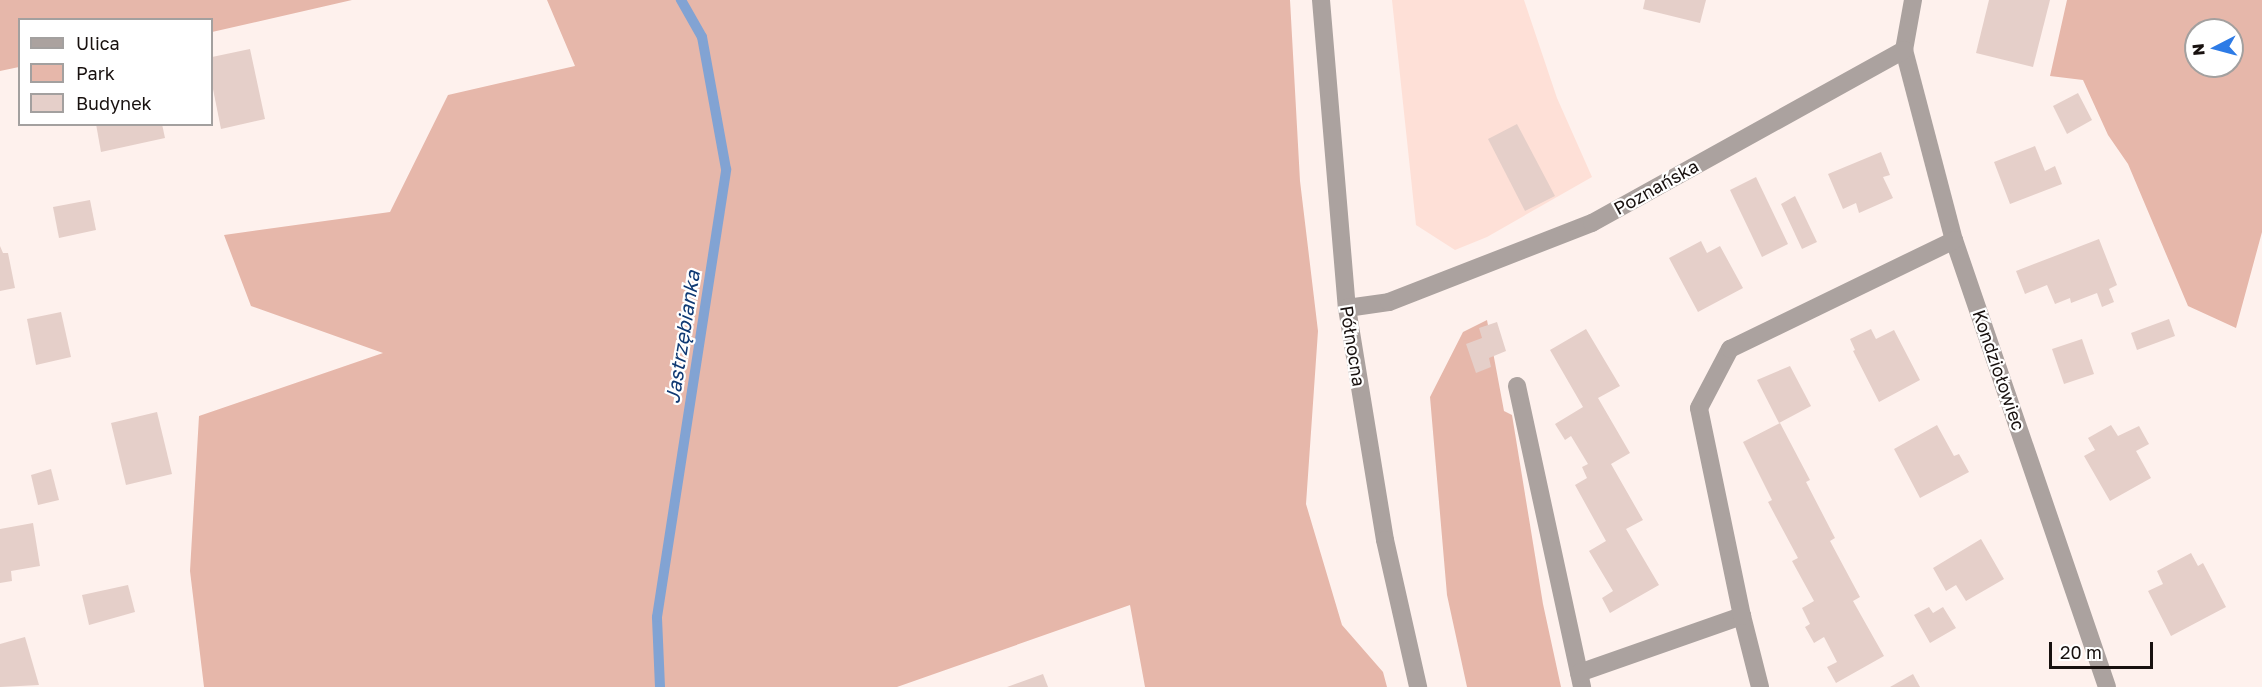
<!DOCTYPE html>
<meta charset="utf-8">
<style>
body{margin:0}
#map{position:relative;width:2262px;height:687px;overflow:hidden;background:#fef1ed;font-family:"Golos Text",sans-serif}
div>[style]{position:absolute}
.built>*{inset:0;background:#fee0d7}
.green>*{inset:0;background:#e6b7aa}
.stream>*{height:10px;margin:-5px;padding:0 5px;transform-origin:5px;border-radius:5px;background:#82a3d3}
.building>*{inset:0;background:#e5cfc9}
.minor>*{height:18px;margin:-9px;padding:0 9px;transform-origin:9px;border-radius:9px;background:#aba29f}
span{translate:-50% -50%;white-space:nowrap;text-align:center;line-height:1.15;-webkit-text-stroke:4.5px #fff;paint-order:stroke}
.street-label{font-size:18px;color:#18110f}
.water-label{font-size:20px;color:#0f3973;font-style:italic}
.legend{position:absolute;left:18px;top:18px;width:195px;height:108px;box-sizing:border-box;background:#fff;border:2px solid #a3a09f;margin:0;padding:8px 10px;list-style:none;font-size:18px;color:#18110f}
.legend li{display:flex;align-items:center;gap:12px;height:30px}
.legend b{width:30px;border:2px solid #a3a09f}
.north{position:absolute;left:2184px;top:18px;width:60px;height:60px;box-sizing:border-box;background:#fff;border:2px solid #a3a09f;border-radius:50%;rotate:264deg;font-size:16px;font-weight:700;line-height:24px;text-align:center;color:#18110f}
.north::after{content:'';display:block;margin:auto;width:21px;height:27px;background:#2d7be6;clip-path:polygon(50% 0,100% 100%,50% 72%,0 100%)}
.scale{position:absolute;left:2049px;top:642px;width:104px;height:27px;box-sizing:border-box;border:3px solid #18110f;border-top:0;padding-left:8px;font-size:18px;line-height:21px;white-space:nowrap;color:#18110f;-webkit-text-stroke:4px #fff;paint-order:stroke}
</style>
<div id="map">
<div class="built">
<i style="clip-path:polygon(1392px 0,1524px 0,1557px 98px,1592px 177px,1487px 237px,1455px 250px,1416px 225px)"></i>
</div>
<div class="green">
<i style="clip-path:polygon(0 0,352px 0,212px 32px,212px 20px,20px 20px,19px 67px,0 71px)"></i>
<i style="clip-path:polygon(547px 0,1290px 0,1300px 181px,1318px 331px,1306px 504px,1342px 625px,1383px 672px,1387px 687px,1145px 687px,1130px 605px,897px 687px,204px 687px,190px 571px,199px 416px,383px 353px,251px 306px,224px 235px,390px 212px,448px 95px,575px 66px)"></i>
<i style="clip-path:polygon(evenodd,2067px 0,2262px 0,2262px 232px,2236px 328px,2188px 306px,2128px 164px,2108px 135px,2083px 80px,2050px 76px,2067px 0,2196px 30px,2232px 30px,2232px 66px,2196px 66px,2196px 30px)"></i>
<i style="clip-path:polygon(1487px 320px,1504px 411px,1512px 415px,1543px 604px,1561px 687px,1467px 687px,1447px 595px,1430px 397px,1463px 332px)"></i>
</div>
<div class="stream">
<i style="left:660px;top:687px;width:70px;rotate:-92.5deg"></i>
<i style="left:657px;top:617px;width:453px;rotate:-81.2deg"></i>
<i style="left:726px;top:169px;width:134px;rotate:-100.3deg"></i>
<i style="left:702px;top:37px;width:43px;rotate:-119.6deg"></i>
</div>
<div class="building">
<i style="clip-path:polygon(1645px 0,1706px 0,1700px 23px,1643px 9px)"></i>
<i style="clip-path:polygon(1989px 0,2050px 0,2033px 67px,1976px 53px)"></i>
<i style="clip-path:polygon(250px 49px,265px 119px,221px 129px,212px 84px,212px 57px)"></i>
<i style="clip-path:polygon(2078px 93px,2092px 120px,2067px 134px,2053px 106px)"></i>
<i style="clip-path:polygon(96px 124px,162px 124px,165px 138px,101px 152px)"></i>
<i style="clip-path:polygon(1517px 124px,1555px 196px,1525px 211px,1488px 139px)"></i>
<i style="clip-path:polygon(2035px 146px,2045px 171px,2055px 166px,2062px 184px,2010px 204px,1994px 162px)"></i>
<i style="clip-path:polygon(1881px 152px,1890px 175px,1883px 177px,1893px 198px,1859px 213px,1856px 203px,1843px 209px,1828px 174px)"></i>
<i style="clip-path:polygon(1756px 177px,1788px 244px,1762px 257px,1730px 190px)"></i>
<i style="clip-path:polygon(1795px 196px,1817px 242px,1802px 249px,1781px 204px)"></i>
<i style="clip-path:polygon(90px 200px,96px 230px,59px 238px,53px 207px)"></i>
<i style="clip-path:polygon(2099px 239px,2117px 285px,2109px 289px,2114px 302px,2102px 307px,2097px 293px,2071px 303px,2070px 298px,2055px 304px,2047px 285px,2025px 294px,2016px 271px)"></i>
<i style="clip-path:polygon(1701px 241px,1707px 253px,1720px 246px,1743px 288px,1698px 312px,1669px 258px)"></i>
<i style="clip-path:polygon(0 246px,3px 253px,8px 253px,15px 288px,0 291px)"></i>
<i style="clip-path:polygon(61px 312px,71px 357px,36px 365px,27px 319px)"></i>
<i style="clip-path:polygon(2169px 319px,2175px 336px,2137px 350px,2131px 333px)"></i>
<i style="clip-path:polygon(1497px 322px,1506px 351px,1489px 358px,1491px 367px,1476px 373px,1466px 344px,1482px 338px,1479px 328px)"></i>
<i style="clip-path:polygon(1586px 329px,1620px 386px,1598px 398px,1630px 453px,1611px 464px,1643px 520px,1626px 529px,1659px 585px,1610px 613px,1602px 598px,1613px 591px,1589px 551px,1606px 541px,1575px 485px,1587px 478px,1582px 467px,1588px 464px,1571px 436px,1565px 440px,1555px 424px,1583px 407px,1550px 350px)"></i>
<i style="clip-path:polygon(1871px 329px,1876px 339px,1894px 330px,1920px 380px,1879px 402px,1853px 351px,1855px 350px,1850px 339px)"></i>
<i style="clip-path:polygon(2082px 339px,2094px 374px,2064px 384px,2052px 349px)"></i>
<i style="clip-path:polygon(1790px 366px,1811px 406px,1779px 423px,1757px 380px)"></i>
<i style="clip-path:polygon(157px 412px,172px 474px,126px 485px,111px 423px)"></i>
<i style="clip-path:polygon(1780px 423px,1810px 480px,1806px 482px,1835px 538px,1830px 541px,1860px 597px,1853px 601px,1884px 656px,1836px 683px,1827px 667px,1837px 662px,1824px 637px,1814px 643px,1805px 627px,1810px 624px,1802px 608px,1814px 601px,1792px 561px,1798px 558px,1768px 502px,1772px 500px,1743px 442px)"></i>
<i style="clip-path:polygon(1937px 425px,1954px 456px,1959px 454px,1969px 472px,1920px 498px,1894px 449px)"></i>
<i style="clip-path:polygon(2111px 425px,2118px 436px,2139px 426px,2149px 444px,2136px 451px,2151px 478px,2110px 501px,2084px 456px,2095px 450px,2088px 438px)"></i>
<i style="clip-path:polygon(51px 469px,59px 500px,38px 505px,31px 475px)"></i>
<i style="clip-path:polygon(33px 523px,40px 566px,11px 571px,12px 581px,0 583px,0 529px)"></i>
<i style="clip-path:polygon(1981px 539px,2004px 579px,1966px 601px,1956px 585px,1946px 591px,1933px 568px)"></i>
<i style="clip-path:polygon(2191px 553px,2198px 566px,2203px 563px,2226px 607px,2171px 636px,2148px 591px,2163px 584px,2157px 571px)"></i>
<i style="clip-path:polygon(128px 585px,135px 612px,89px 625px,82px 595px)"></i>
<i style="clip-path:polygon(1929px 607px,1933px 613px,1943px 607px,1956px 628px,1930px 643px,1914px 615px)"></i>
<i style="clip-path:polygon(25px 637px,39px 685px,0 687px,0 644px)"></i>
<i style="clip-path:polygon(1043px 674px,1048px 687px,1007px 687px)"></i>
<i style="clip-path:polygon(1913px 674px,1920px 687px,1890px 687px)"></i>
</div>
<div class="minor">
<i style="left:1321px;top:0;width:309px;rotate:85.2deg"></i>
<i style="left:1347px;top:308px;width:235px;rotate:80.7deg"></i>
<i style="left:1385px;top:540px;width:151px;rotate:77.3deg"></i>
<i style="left:1913px;top:0;width:51px;rotate:100.2deg"></i>
<i style="left:1904px;top:50px;width:196px;rotate:75.3deg"></i>
<i style="left:1954px;top:240px;width:472px;rotate:71.1deg"></i>
<i style="left:1347px;top:308px;width:42px;rotate:-8.1deg"></i>
<i style="left:1389px;top:302px;width:218px;rotate:-21.3deg"></i>
<i style="left:1592px;top:223px;width:357px;rotate:-29deg"></i>
<i style="left:1517px;top:386px;width:308px;rotate:77.8deg"></i>
<i style="left:1579px;top:673px;width:173px;rotate:-19.3deg"></i>
<i style="left:1760px;top:687px;width:73px;rotate:-104.2deg"></i>
<i style="left:1742px;top:616px;width:212px;rotate:-101.7deg"></i>
<i style="left:1699px;top:408px;width:67px;rotate:-62.3deg"></i>
<i style="left:1730px;top:349px;width:249px;rotate:-25.9deg"></i>
</div>
<div class="street-label">
<span style="left:1656px;top:187px;rotate:-29deg">Poznańska</span>
<span style="left:1353px;top:346px;rotate:81deg">Północna</span>
<span style="left:1999px;top:370px;rotate:71deg">Kondziołowiec</span>
</div>
<div class="water-label">
<span style="left:682px;top:337px;rotate:-81deg">Jastrzębianka</span>
</div>
<ul class="legend">
<li><b style="height:8px;background:#aba29f"></b>Ulica</li>
<li><b style="height:16px;background:#e6b7aa"></b>Park</li>
<li><b style="height:16px;background:#e5cfc9"></b>Budynek</li>
</ul>
<div class="north">N</div>
<div class="scale">20 m</div>
</div>
